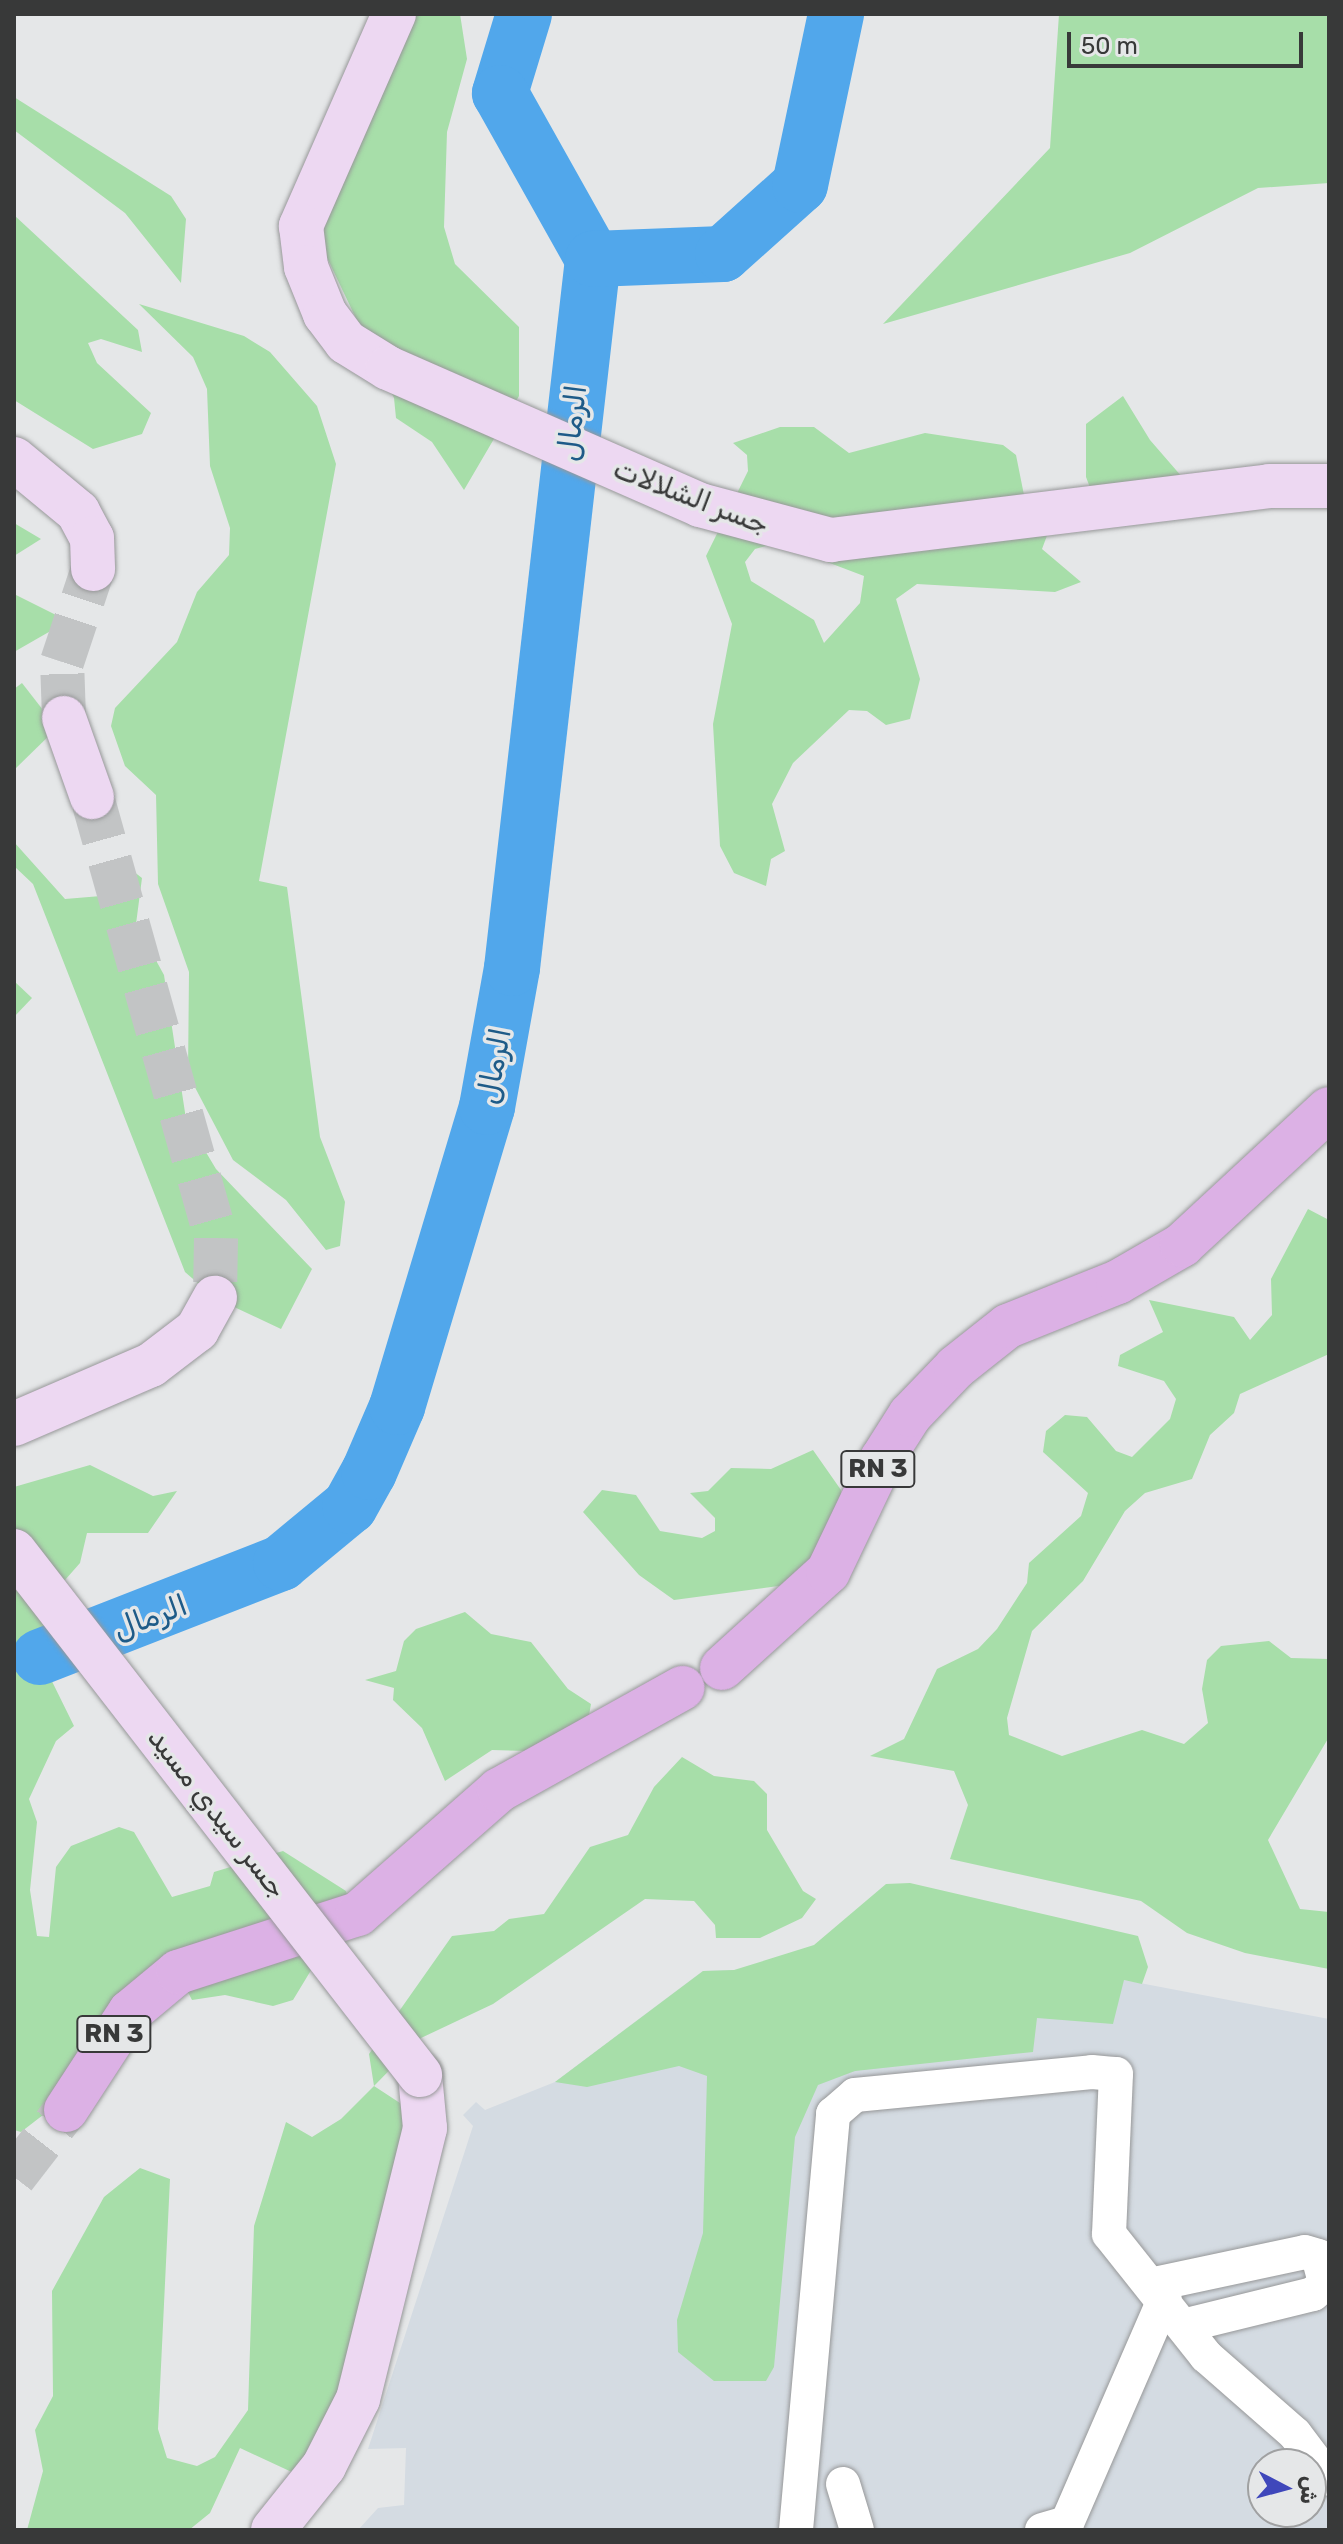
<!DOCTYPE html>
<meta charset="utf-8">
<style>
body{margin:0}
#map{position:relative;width:1343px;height:2544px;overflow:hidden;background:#e5e7e8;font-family:Rubik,"Noto Naskh Arabic",sans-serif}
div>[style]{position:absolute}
.built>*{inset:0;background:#d4dbe2}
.green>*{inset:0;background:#a7dea9}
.river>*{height:56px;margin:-28px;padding:0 28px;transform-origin:28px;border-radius:28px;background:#51a7eb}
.secondary-tunnel>*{height:44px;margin-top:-22px;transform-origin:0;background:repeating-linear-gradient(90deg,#c2c4c5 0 44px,transparent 0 66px)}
.primary-tunnel>*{height:44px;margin-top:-22px;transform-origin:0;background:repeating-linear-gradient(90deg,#c2c4c5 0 44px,transparent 0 66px)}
.roads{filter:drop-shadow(0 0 2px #979899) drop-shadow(0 0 2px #979899)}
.street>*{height:34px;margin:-17px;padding:0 17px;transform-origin:17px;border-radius:17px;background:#fff}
.secondary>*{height:44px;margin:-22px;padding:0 22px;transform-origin:22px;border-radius:22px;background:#edd8f2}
.primary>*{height:44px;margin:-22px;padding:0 22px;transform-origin:22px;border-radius:22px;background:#dcb1e5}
.bridges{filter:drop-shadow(0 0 2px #979899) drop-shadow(0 0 2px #979899)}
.secondary-bridge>*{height:44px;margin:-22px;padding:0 22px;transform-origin:22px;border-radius:22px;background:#edd8f2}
span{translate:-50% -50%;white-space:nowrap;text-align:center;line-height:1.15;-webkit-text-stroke:7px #e5e7e8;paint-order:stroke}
.shield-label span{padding:2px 6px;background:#e5e7e8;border:2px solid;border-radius:6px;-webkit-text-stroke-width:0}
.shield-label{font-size:26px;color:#383939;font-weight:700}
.street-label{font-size:28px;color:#383939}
.water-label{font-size:30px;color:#1e5b88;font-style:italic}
.frame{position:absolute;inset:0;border:16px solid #383939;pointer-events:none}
.north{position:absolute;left:1247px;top:2448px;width:80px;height:80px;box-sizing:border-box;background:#e5e7e8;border:2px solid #a0a1a2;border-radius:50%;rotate:96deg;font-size:22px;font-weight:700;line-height:32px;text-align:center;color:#383939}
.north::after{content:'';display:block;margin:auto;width:28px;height:36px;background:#3f47bb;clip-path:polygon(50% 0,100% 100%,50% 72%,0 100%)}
.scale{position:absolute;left:1067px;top:32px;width:236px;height:36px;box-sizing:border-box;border:4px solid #383939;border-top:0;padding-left:10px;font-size:24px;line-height:28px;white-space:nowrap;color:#383939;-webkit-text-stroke:6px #e5e7e8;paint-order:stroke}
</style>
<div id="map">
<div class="built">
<i style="clip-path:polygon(evenodd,734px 1970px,1036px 2017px,1124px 1980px,1329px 2019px,1329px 2530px,358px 2530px,378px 2508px,404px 2505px,406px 2448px,368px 2449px,473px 2126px,463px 2115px,476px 2102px,485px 2110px,555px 2082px,703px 1971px,734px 1970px,1263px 2464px,1311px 2464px,1311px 2512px,1263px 2512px,1263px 2464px)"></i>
</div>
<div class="green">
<i style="clip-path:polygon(409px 14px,460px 14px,467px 59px,447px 132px,444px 227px,455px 264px,519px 327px,519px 396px,464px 490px,432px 442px,396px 418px,394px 398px,321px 245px,329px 193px)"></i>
<i style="clip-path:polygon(1059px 14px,1329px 14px,1329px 183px,1258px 188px,1130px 253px,883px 324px,1050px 148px)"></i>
<i style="clip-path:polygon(14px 97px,171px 196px,186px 219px,181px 283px,125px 213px,14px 130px)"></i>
<i style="clip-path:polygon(14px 215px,138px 330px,142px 352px,101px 339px,88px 343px,97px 363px,151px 413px,142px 434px,93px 449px,14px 400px)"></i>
<i style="clip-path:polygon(139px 304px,244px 336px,270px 352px,317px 406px,336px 464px,259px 881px,287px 887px,320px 1137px,345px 1202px,340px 1246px,326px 1250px,286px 1200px,233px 1160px,188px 1074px,189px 972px,158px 884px,156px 795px,125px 766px,111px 726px,115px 708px,177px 642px,197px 592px,229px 555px,230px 528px,210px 466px,207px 389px,193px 357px)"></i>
<i style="clip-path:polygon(1123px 396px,1150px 440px,1189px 485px,1094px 498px,1086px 477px,1086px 424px)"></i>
<i style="clip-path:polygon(evenodd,780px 427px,814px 427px,849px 453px,925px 433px,1003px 445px,1016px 455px,1024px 495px,1048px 533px,1042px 549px,1081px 582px,1055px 592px,917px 584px,896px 599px,920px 679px,910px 719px,886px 725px,867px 711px,849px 710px,793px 763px,772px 804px,785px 851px,771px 859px,766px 886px,734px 873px,720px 846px,713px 724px,732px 624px,706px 556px,748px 471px,747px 455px,733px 443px,780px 427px,777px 543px,864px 576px,860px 603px,824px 643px,814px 620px,751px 581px,745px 562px,755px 549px,777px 543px)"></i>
<i style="clip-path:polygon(14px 523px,41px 539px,14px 556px)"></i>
<i style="clip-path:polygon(14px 594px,68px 621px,14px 652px)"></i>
<i style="clip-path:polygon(22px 683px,57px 728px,14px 770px,14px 689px)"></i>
<i style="clip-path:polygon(14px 842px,65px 899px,101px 896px,104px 884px,129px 868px,142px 878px,136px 924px,164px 975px,186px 1119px,216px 1169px,312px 1269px,281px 1329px,215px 1298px,185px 1272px,33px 884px,14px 866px)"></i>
<i style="clip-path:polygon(14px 981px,32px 998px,14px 1017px)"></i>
<i style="clip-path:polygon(1308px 1209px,1329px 1220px,1329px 1354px,1240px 1394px,1234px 1413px,1210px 1435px,1192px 1479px,1145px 1493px,1125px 1511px,1083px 1581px,1032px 1631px,1007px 1718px,1009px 1735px,1062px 1756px,1142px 1730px,1184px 1744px,1208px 1723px,1202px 1689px,1207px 1660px,1221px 1646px,1269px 1641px,1291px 1658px,1329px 1659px,1329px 1737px,1268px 1840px,1300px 1909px,1329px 1912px,1329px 1969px,1245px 1953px,1187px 1933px,1141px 1901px,950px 1859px,968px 1805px,954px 1771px,870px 1756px,904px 1739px,937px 1669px,978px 1649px,997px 1629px,1027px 1583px,1029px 1563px,1081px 1516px,1088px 1493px,1043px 1452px,1046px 1431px,1065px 1415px,1087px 1417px,1116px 1451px,1132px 1457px,1170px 1419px,1176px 1399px,1164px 1381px,1118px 1366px,1120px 1355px,1163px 1332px,1149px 1300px,1234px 1317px,1250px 1340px,1272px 1315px,1271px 1279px)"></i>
<i style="clip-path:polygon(813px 1450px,841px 1490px,841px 1528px,793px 1584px,674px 1600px,639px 1575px,583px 1512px,602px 1490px,636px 1495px,660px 1531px,702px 1538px,715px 1531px,715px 1518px,690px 1493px,708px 1491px,731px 1468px,771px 1469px)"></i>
<i style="clip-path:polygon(90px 1465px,153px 1496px,177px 1491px,148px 1533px,87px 1533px,80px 1563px,58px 1588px,40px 1657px,74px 1726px,56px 1741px,29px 1799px,37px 1822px,30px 1890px,37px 1936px,49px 1937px,56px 1867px,71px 1846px,119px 1827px,134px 1832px,172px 1897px,210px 1886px,214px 1872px,283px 1851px,346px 1891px,350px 1906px,293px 2000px,273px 2006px,225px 1995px,192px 2000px,171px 1959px,123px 1990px,43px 2115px,21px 2132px,14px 2130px,14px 1487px)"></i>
<i style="clip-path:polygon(465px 1612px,491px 1634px,531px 1642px,568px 1689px,591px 1704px,588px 1721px,531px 1751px,492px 1750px,445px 1781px,422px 1728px,393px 1700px,394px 1688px,365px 1680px,396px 1671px,404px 1641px,416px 1629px)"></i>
<i style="clip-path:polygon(682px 1757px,714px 1776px,754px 1781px,767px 1794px,767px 1830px,803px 1891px,816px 1899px,802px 1918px,760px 1938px,716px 1938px,715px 1925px,694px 1901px,645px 1899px,493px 2004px,421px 2038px,374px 2086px,400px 2103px,405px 2086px,408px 2105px,344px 2392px,296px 2474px,240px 2448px,210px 2513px,189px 2530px,27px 2530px,43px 2471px,35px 2430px,53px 2396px,52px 2291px,104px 2197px,140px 2168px,170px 2179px,158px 2429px,167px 2458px,197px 2466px,215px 2457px,248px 2410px,254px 2226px,286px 2122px,312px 2137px,341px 2119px,374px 2086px,369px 2054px,452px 1936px,494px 1931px,509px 1919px,544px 1914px,590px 1847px,628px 1835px,654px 1787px)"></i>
<i style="clip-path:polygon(910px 1883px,1138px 1936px,1148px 1967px,1142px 1984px,1124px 1980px,1113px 2024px,1037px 2018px,1033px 2052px,855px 2071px,818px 2085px,795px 2137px,774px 2367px,766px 2381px,714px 2381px,678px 2352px,677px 2320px,703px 2233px,707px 2076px,679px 2066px,587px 2087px,555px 2082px,703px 1971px,734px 1970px,814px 1945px,886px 1884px)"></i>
</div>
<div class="river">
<i style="left:524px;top:14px;width:83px;rotate:106.9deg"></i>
<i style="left:500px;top:93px;width:190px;rotate:60.7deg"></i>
<i style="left:40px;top:1657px;width:259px;rotate:-21.3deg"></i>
<i style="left:281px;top:1563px;width:89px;rotate:-39.6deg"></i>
<i style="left:350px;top:1506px;width:39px;rotate:-61deg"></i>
<i style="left:369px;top:1472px;width:71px;rotate:-66.7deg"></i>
<i style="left:397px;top:1407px;width:313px;rotate:-73.3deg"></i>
<i style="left:487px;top:1107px;width:141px;rotate:-79.8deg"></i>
<i style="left:512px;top:968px;width:714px;rotate:-83.48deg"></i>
<i style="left:593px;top:259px;width:130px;rotate:-2.2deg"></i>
<i style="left:723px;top:254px;width:103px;rotate:-41.9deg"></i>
<i style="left:800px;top:185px;width:175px;rotate:-78.1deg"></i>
</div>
<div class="secondary-tunnel">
<i style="left:64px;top:718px;width:56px;rotate:-92deg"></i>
<i style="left:62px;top:662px;width:98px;rotate:-71.6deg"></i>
<i style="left:92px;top:797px;width:458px;rotate:74.3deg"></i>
<i style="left:216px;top:1238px;width:60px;rotate:91deg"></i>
</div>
<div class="primary-tunnel">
<i style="left:14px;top:2177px;width:85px;rotate:-52.2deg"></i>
</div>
<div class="roads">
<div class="street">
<i style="left:1155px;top:2284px;width:153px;rotate:-12deg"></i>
<i style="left:1305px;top:2252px;width:14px;rotate:17deg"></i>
<i style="left:1318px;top:2256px;width:28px;rotate:75deg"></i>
<i style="left:1325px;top:2283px;width:16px;rotate:137deg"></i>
<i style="left:1313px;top:2294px;width:130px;rotate:166.2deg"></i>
<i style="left:843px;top:2484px;width:48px;rotate:73.1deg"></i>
<i style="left:796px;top:2530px;width:418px;rotate:-84.9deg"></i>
<i style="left:833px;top:2114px;width:29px;rotate:-41deg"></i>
<i style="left:855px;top:2095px;width:238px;rotate:-5.5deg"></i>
<i style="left:1092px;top:2072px;width:24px;rotate:5deg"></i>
<i style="left:1116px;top:2074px;width:160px;rotate:92.5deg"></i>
<i style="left:1109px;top:2234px;width:156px;rotate:51.5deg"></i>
<i style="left:1206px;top:2356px;width:118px;rotate:41.2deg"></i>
<i style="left:1295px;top:2434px;width:56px;rotate:52.9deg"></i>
<i style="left:1042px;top:2530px;width:26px;rotate:-16deg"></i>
<i style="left:1067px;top:2523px;width:245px;rotate:-66.5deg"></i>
</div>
<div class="secondary">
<i style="left:394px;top:14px;width:232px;rotate:113.7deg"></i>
<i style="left:301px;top:226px;width:41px;rotate:83deg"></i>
<i style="left:306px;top:267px;width:51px;rotate:68deg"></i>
<i style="left:325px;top:314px;width:35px;rotate:53deg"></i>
<i style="left:346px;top:342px;width:49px;rotate:31.8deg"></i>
<i style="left:388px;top:368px;width:341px;rotate:23.7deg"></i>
<i style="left:700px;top:505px;width:136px;rotate:15deg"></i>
<i style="left:831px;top:540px;width:441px;rotate:-7deg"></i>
<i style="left:1269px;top:486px;width:60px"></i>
<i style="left:14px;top:459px;width:83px;rotate:39.6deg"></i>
<i style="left:78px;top:512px;width:30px;rotate:62deg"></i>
<i style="left:92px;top:538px;width:31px;rotate:88deg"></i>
<i style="left:64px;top:718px;width:84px;rotate:70.5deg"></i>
<i style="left:14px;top:1424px;width:149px;rotate:-23.3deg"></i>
<i style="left:151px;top:1365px;width:58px;rotate:-37.3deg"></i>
<i style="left:197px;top:1330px;width:37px;rotate:-61deg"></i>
<i style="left:273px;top:2530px;width:82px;rotate:-51.4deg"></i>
<i style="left:324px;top:2466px;width:75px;rotate:-63.1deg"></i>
<i style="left:358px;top:2399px;width:279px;rotate:-76.1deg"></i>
<i style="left:425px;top:2128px;width:53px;rotate:-95.4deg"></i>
</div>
<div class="primary">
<i style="left:722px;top:1668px;width:143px;rotate:-42.2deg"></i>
<i style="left:828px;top:1572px;width:125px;rotate:-64.5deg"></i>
<i style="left:882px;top:1459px;width:52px;rotate:-57.5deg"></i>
<i style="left:910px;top:1415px;width:66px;rotate:-46.2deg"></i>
<i style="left:956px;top:1367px;width:66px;rotate:-38.3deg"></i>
<i style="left:1008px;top:1326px;width:118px;rotate:-21.8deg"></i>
<i style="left:1118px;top:1282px;width:74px;rotate:-30deg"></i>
<i style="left:1182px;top:1245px;width:200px;rotate:-42.8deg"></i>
<i style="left:66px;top:2110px;width:117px;rotate:-56.9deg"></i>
<i style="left:130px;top:2012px;width:62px;rotate:-39.8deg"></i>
<i style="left:178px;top:1972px;width:189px;rotate:-17.9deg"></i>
<i style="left:358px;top:1914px;width:188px;rotate:-41.3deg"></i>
<i style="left:499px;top:1790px;width:210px;rotate:-29.1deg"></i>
</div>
</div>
<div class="bridges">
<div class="secondary-bridge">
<i style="left:14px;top:1551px;width:663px;rotate:52.23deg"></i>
</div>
</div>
<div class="shield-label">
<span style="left:878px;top:1469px">RN 3</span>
<span style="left:114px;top:2034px">RN 3</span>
</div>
<div class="street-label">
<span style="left:691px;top:497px;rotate:21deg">جسر الشلالات</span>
<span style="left:217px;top:1813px;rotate:52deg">جسر سيدي مسيد</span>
</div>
<div class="water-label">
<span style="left:572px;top:423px;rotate:-83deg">الرمال</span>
<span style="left:494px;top:1066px;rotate:-79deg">الرمال</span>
<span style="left:150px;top:1617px;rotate:-20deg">الرمال</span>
</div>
<div class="frame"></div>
<div class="north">ش</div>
<div class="scale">50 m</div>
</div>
